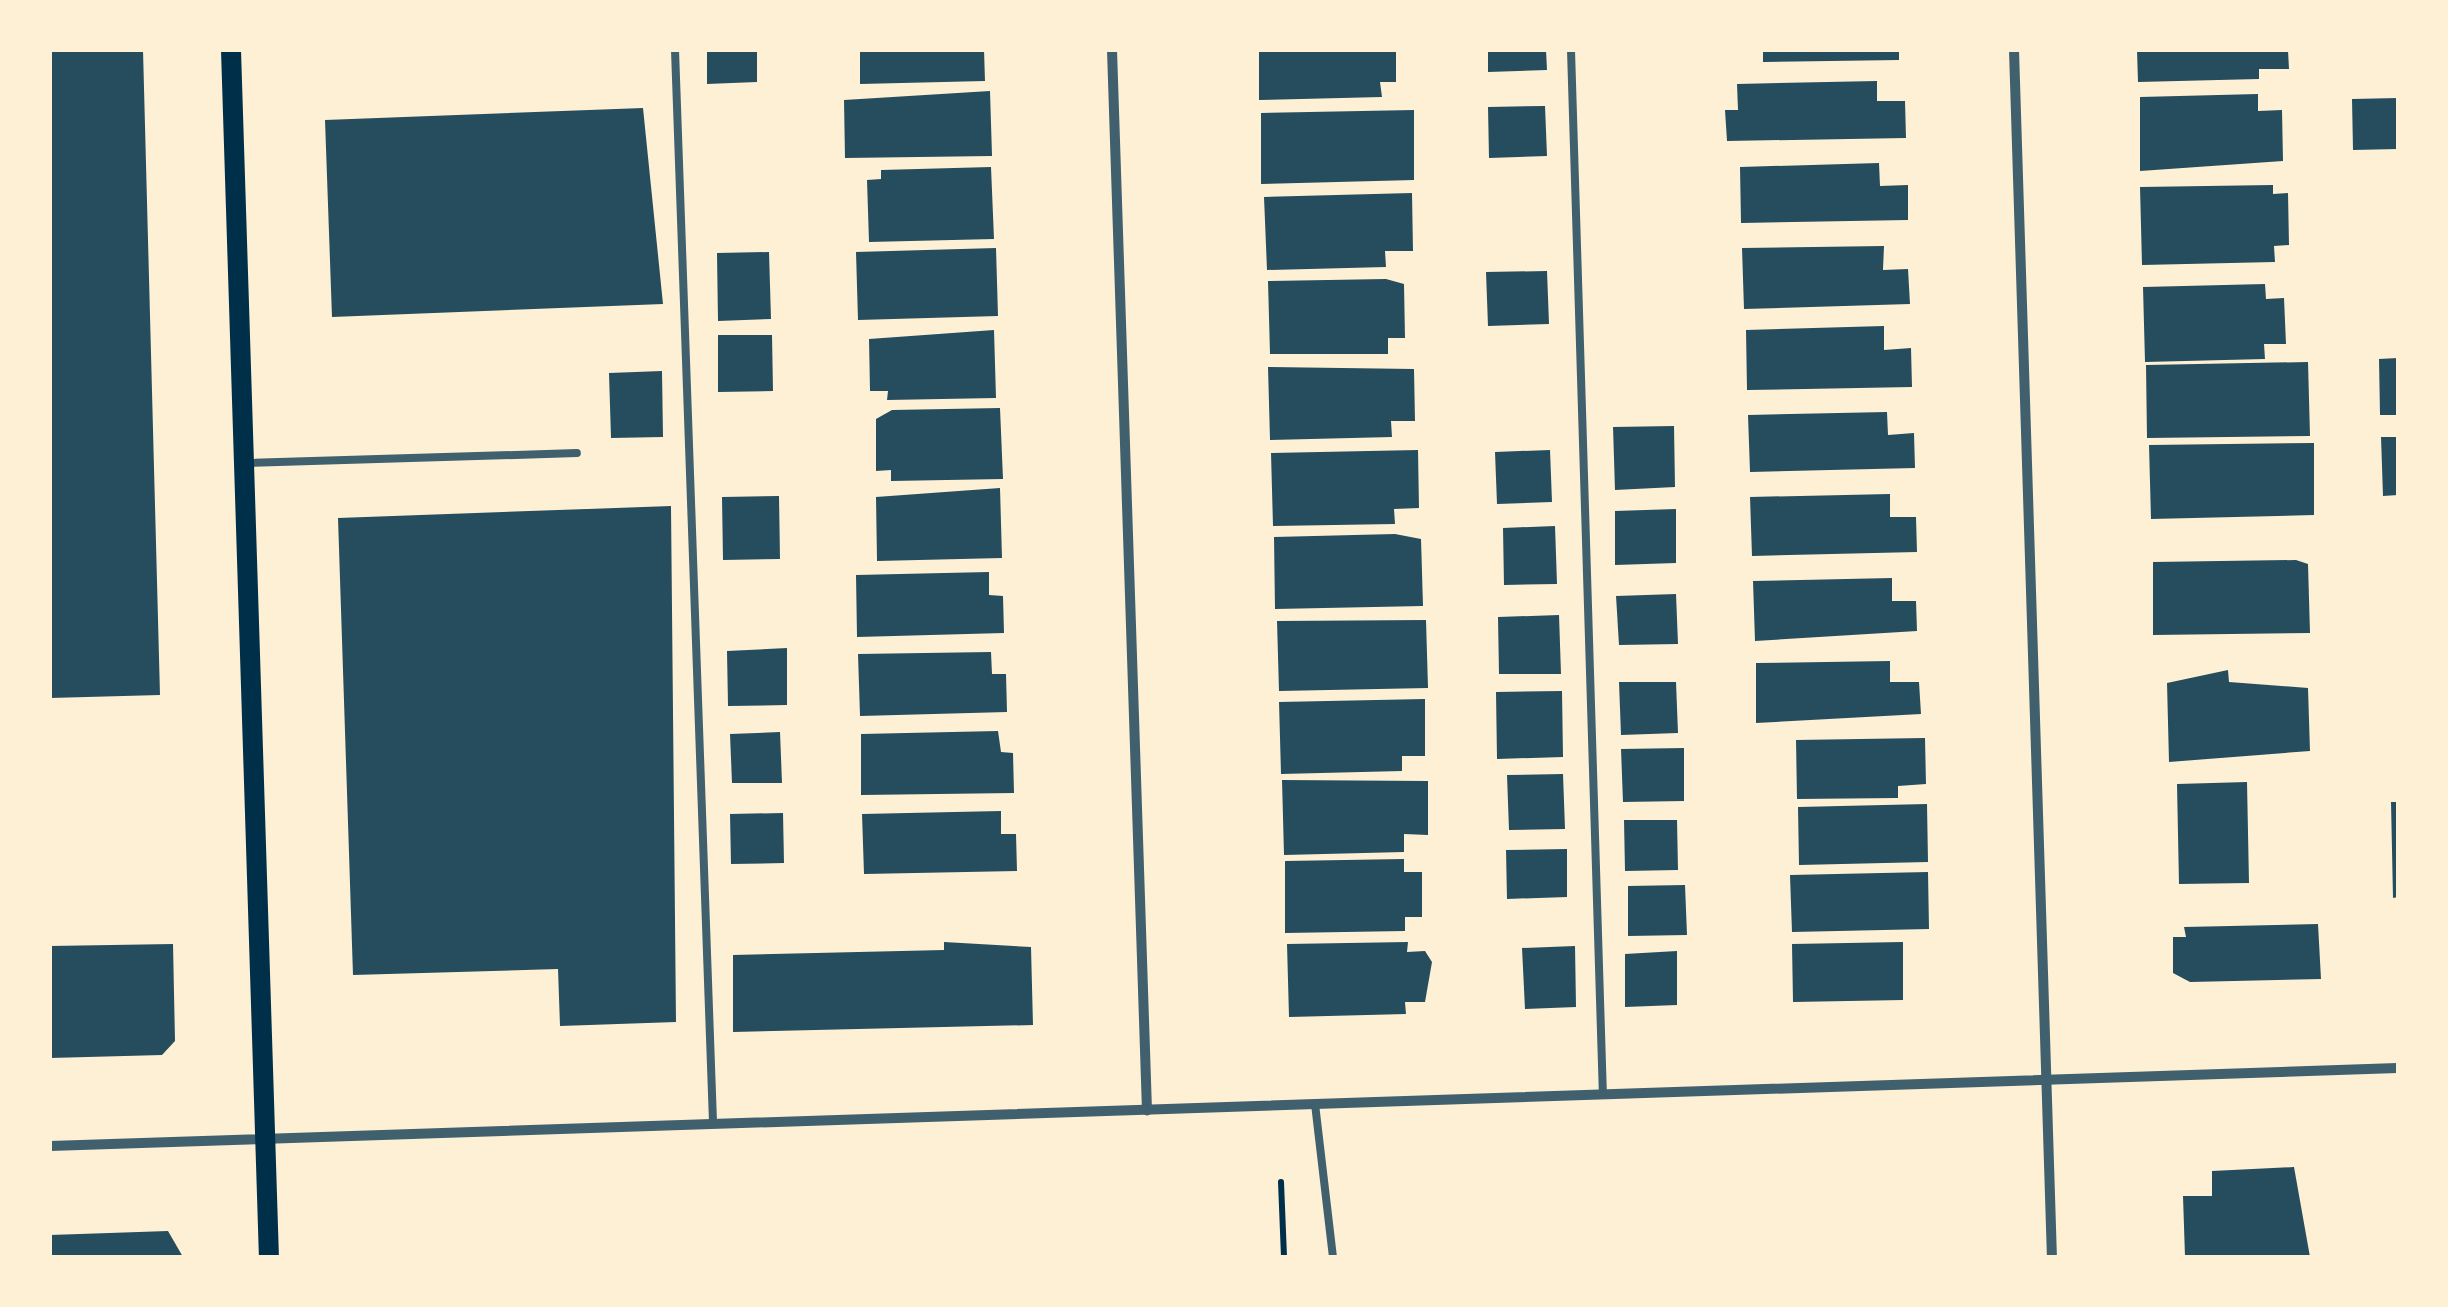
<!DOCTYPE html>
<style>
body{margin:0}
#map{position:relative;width:2448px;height:1307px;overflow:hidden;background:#fdf0d5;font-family:"Nunito Sans",sans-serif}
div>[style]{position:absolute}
.building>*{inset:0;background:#264d5e}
.path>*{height:6px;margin:-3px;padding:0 3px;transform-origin:3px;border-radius:3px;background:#003049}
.service>*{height:8px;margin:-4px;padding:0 4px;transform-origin:4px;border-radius:4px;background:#3f606c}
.minor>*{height:10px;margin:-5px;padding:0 5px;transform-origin:5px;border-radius:5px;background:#3f606c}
.secondary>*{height:20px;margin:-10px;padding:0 10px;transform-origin:10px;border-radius:10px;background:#003049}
span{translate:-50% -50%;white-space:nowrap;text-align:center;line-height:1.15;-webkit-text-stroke:10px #fdf0d5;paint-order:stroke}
.frame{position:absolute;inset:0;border:52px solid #fdf0d5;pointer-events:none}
</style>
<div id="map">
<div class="building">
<i style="clip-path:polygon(50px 50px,143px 50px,160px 695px,50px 698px)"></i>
<i style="clip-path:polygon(707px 50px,757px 50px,757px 82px,707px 84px)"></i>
<i style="clip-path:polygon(860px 50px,984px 50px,985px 81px,860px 84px)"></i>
<i style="clip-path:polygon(1259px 50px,1396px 50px,1396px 82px,1380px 82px,1382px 97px,1259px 100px)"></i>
<i style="clip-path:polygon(1488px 50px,1546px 50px,1547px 70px,1488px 72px)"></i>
<i style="clip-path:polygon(1763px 50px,1899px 50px,1899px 60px,1763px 62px)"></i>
<i style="clip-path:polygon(2137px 50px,2288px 50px,2289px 69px,2259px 69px,2259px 79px,2138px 82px)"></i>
<i style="clip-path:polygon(1877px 81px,1877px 101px,1905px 101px,1906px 138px,1727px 141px,1725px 110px,1738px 110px,1737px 84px)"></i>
<i style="clip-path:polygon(990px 91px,992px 156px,845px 158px,844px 100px)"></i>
<i style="clip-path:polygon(2258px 94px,2258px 111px,2282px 110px,2283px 161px,2140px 171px,2140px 97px)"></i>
<i style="clip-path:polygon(2398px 98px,2398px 149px,2353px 150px,2352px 99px)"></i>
<i style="clip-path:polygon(1545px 106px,1547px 156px,1489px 158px,1488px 107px)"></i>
<i style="clip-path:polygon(643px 108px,663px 304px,332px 317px,325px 120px)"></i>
<i style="clip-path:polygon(1414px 110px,1414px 180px,1261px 184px,1261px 113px)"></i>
<i style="clip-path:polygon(1879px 163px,1880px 186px,1908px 185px,1908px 220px,1741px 223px,1740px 167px)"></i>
<i style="clip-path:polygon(991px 167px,994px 239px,869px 242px,867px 180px,881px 179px,881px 170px)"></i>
<i style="clip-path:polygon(2273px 185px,2273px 194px,2288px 193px,2289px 245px,2274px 246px,2275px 262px,2142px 265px,2140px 187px)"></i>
<i style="clip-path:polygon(1412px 193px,1413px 251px,1385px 251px,1386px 267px,1267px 270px,1264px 197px)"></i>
<i style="clip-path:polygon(1884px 246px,1883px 270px,1908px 269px,1910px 304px,1744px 309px,1742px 248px)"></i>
<i style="clip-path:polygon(996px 248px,998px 316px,858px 320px,856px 252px)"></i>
<i style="clip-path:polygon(769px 252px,771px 319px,718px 321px,717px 253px)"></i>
<i style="clip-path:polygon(1547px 271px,1549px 324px,1488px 326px,1486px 272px)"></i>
<i style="clip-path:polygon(1386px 279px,1404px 284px,1405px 338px,1388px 338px,1388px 354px,1270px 354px,1268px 281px)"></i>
<i style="clip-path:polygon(2265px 284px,2266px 299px,2284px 298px,2286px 344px,2264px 344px,2265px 359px,2145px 362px,2143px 287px)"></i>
<i style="clip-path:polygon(1884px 326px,1884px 350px,1911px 348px,1912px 387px,1747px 390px,1746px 330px)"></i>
<i style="clip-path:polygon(994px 330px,996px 398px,887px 400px,888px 391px,870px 391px,869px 339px)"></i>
<i style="clip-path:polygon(718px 335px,772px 335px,773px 391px,718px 392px)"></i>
<i style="clip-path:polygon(2398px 358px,2398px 415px,2380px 415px,2379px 359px)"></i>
<i style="clip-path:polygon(2308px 362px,2310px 436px,2147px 438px,2146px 365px)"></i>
<i style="clip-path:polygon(1268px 367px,1414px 369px,1415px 421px,1391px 421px,1392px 437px,1270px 440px)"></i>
<i style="clip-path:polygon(662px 371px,663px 437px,611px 438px,609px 373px)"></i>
<i style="clip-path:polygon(1000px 408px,1003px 479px,891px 481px,891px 470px,876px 471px,876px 419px,892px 410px)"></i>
<i style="clip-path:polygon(1887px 412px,1888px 435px,1914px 433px,1915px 468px,1750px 472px,1748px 415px)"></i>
<i style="clip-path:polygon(1674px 426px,1675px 487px,1615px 490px,1613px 427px)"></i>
<i style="clip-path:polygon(2381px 437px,2398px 437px,2398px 495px,2383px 496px)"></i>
<i style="clip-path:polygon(2314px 443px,2314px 515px,2151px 519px,2149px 445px)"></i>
<i style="clip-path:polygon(1418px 450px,1419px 508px,1394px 509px,1395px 524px,1273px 526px,1271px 453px)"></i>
<i style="clip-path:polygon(1550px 450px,1552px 502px,1497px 504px,1495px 452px)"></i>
<i style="clip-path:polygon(1000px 488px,1002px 558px,877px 561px,876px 497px)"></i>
<i style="clip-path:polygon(1890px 494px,1890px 517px,1916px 517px,1917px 552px,1752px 556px,1750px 497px)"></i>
<i style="clip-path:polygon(779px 496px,780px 559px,723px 560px,722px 497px)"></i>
<i style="clip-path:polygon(671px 506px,676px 1022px,560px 1026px,558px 969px,353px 975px,338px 518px)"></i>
<i style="clip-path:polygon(1676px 509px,1676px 563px,1615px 565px,1615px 511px)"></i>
<i style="clip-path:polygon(1555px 526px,1557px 584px,1504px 585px,1503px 528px)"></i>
<i style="clip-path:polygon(1395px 534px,1421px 539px,1423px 606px,1275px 609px,1274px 537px)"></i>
<i style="clip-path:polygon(2296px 560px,2308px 564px,2310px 633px,2153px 635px,2153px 562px)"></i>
<i style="clip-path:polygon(989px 572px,989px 595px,1003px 596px,1004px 633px,857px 637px,856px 575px)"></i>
<i style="clip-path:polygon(1892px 578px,1892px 601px,1916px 601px,1917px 631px,1755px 641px,1753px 581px)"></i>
<i style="clip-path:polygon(1676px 594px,1678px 644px,1619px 645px,1616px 596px)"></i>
<i style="clip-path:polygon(1559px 615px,1561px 674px,1499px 674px,1498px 617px)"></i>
<i style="clip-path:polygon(1426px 620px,1428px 688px,1279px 691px,1277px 621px)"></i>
<i style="clip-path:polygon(787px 648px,787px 705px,728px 706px,727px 651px)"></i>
<i style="clip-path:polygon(991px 652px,992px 674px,1006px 674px,1007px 712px,860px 716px,858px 654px)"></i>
<i style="clip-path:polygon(1890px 661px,1890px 682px,1919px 682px,1921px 714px,1756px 723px,1756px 663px)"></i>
<i style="clip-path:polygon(2228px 670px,2229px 682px,2308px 688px,2310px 751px,2169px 762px,2167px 683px)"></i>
<i style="clip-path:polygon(1619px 682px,1676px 682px,1678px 733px,1621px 735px)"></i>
<i style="clip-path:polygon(1562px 691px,1563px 757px,1497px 759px,1496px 692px)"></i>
<i style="clip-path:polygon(1425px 699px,1425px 756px,1402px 756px,1402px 771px,1281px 774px,1279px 702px)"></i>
<i style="clip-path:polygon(998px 731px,1001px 752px,1013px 753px,1014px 793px,861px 795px,861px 734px)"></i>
<i style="clip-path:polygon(780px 732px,782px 783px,732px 783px,730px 734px)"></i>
<i style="clip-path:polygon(1925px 738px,1926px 784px,1898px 786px,1898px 798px,1797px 799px,1796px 740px)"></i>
<i style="clip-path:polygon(1684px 748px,1684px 801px,1623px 802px,1621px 749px)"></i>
<i style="clip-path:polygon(1563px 774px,1565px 829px,1509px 830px,1507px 775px)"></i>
<i style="clip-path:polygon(1282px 780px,1428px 781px,1428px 835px,1404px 834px,1404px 852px,1284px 855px)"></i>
<i style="clip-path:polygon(2247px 782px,2249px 883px,2179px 884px,2177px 784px)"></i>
<i style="clip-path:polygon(2391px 802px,2398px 802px,2398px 897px,2393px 898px)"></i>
<i style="clip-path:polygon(1927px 804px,1928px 862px,1799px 865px,1798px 807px)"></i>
<i style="clip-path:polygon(1001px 811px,1001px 834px,1016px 834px,1017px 871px,864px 874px,862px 814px)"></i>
<i style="clip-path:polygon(783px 813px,784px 863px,731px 864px,730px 814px)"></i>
<i style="clip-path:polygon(1624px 820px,1677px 820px,1678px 870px,1625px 871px)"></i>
<i style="clip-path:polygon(1567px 849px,1567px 897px,1507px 899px,1506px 850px)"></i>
<i style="clip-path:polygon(1404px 859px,1404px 872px,1422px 872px,1422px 917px,1405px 917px,1405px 931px,1285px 933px,1285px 861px)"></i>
<i style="clip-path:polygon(1928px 872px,1929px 929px,1792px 932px,1790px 875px)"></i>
<i style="clip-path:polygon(1685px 885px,1687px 935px,1628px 936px,1628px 886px)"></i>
<i style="clip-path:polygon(2318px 924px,2321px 979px,2190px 982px,2173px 973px,2173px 937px,2186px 937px,2184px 927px)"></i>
<i style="clip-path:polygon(944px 942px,1031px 947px,1033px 1025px,733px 1032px,733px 955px,944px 950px)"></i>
<i style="clip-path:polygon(1408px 942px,1407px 952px,1425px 951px,1432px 962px,1425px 1002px,1405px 1002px,1406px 1014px,1289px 1017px,1287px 944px)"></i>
<i style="clip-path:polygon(1903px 942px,1903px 1000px,1793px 1002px,1792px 944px)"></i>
<i style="clip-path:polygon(173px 944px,175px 1041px,162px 1055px,50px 1058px,50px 946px)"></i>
<i style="clip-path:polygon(1575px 946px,1576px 1007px,1525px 1009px,1522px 948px)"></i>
<i style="clip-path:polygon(1677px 951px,1677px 1005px,1625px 1007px,1625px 954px)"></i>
<i style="clip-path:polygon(2294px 1167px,2310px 1257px,2185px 1257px,2183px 1196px,2212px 1196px,2212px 1171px)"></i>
<i style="clip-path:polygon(168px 1231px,183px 1257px,50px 1257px,50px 1235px)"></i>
</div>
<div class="path">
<i style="left:1281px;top:1182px;width:75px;rotate:87.7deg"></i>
</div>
<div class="service">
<i style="left:675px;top:50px;width:1075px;rotate:87.97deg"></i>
<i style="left:1571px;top:50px;width:1045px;rotate:88.25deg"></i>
<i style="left:244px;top:463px;width:333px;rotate:-1.7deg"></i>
<i style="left:1315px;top:1104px;width:154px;rotate:83.3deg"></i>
</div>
<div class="minor">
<i style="left:1112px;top:50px;width:1061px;rotate:88.11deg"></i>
<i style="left:2014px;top:50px;width:1208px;rotate:88.2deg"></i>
<i style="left:50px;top:1146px;width:2349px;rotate:-1.9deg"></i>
</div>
<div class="secondary">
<i style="left:231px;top:50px;width:1208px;rotate:88.2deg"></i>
</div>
<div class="frame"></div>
</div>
